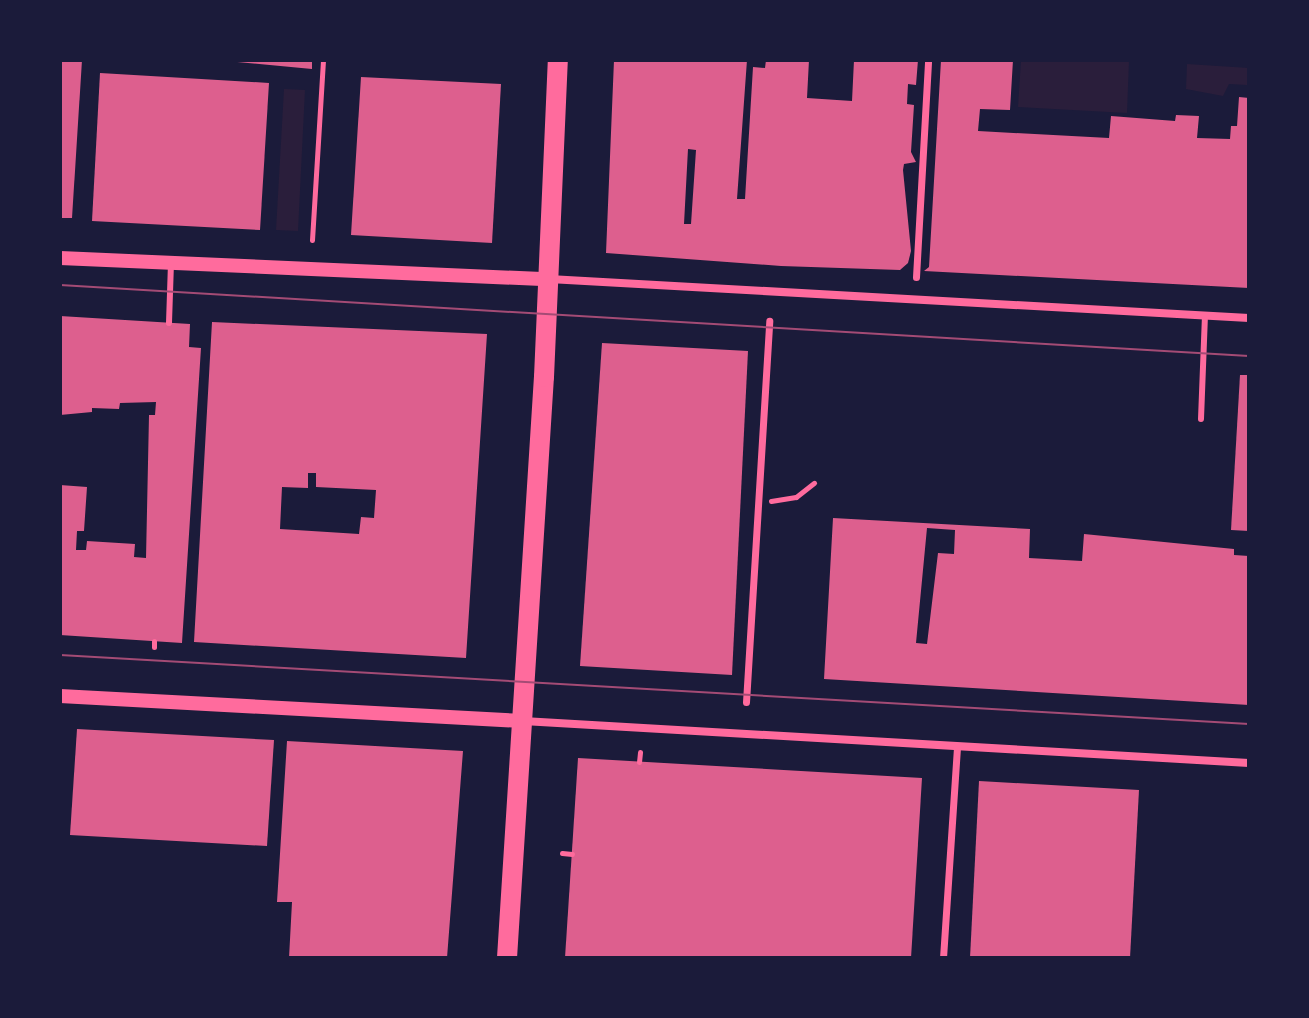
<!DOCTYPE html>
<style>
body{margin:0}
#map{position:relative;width:1309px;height:1018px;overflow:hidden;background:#1b1b3a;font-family:Ubuntu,sans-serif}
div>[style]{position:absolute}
.green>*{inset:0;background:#2a1e3b}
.building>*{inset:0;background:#dd5f8e}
.path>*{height:5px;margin:-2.5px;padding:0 2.5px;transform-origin:2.5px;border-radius:2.5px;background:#ff6b9d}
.service>*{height:6px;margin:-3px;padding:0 3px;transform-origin:3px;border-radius:3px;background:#ff6b9d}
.pedestrian>*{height:7px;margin:-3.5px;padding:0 3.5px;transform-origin:3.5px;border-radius:3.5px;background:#ff6b9d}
.minor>*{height:8px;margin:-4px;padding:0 4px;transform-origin:4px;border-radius:4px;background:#ff6b9d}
.tertiary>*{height:14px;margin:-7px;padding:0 7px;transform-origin:7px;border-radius:7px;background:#ff6b9d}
.primary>*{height:20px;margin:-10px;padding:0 10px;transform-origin:10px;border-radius:10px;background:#ff6b9d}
.tram>*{height:2px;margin:-1px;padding:0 1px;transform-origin:1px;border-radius:1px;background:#a44b75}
span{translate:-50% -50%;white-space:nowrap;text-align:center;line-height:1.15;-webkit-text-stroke:7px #1b1b3a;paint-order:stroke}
.frame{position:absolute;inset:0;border:62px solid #1b1b3a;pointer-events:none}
</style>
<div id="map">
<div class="green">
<i style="clip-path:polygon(1021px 60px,1129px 61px,1127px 113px,1018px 107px)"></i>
<i style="clip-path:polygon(1187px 64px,1249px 68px,1249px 91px,1247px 85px,1229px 84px,1223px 96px,1186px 89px)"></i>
<i style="clip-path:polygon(284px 89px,305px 90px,298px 231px,276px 230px)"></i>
</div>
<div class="building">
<i style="clip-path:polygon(60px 60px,82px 60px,72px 218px,60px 218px)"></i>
<i style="clip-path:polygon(216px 60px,312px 60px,312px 69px)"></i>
<i style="clip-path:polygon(evenodd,614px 60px,747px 60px,737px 199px,745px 199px,753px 67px,765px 68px,766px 60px,809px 60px,807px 98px,852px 101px,854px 60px,918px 60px,916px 85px,908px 84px,907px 104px,914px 105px,911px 152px,916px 162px,904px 164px,903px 170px,911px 251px,908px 263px,900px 270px,781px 266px,606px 253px,614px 60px,688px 149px,696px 150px,691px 224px,684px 224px,688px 149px)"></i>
<i style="clip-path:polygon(941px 60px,1013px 60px,1010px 110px,980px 109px,978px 131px,1109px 138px,1111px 116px,1175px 121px,1176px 115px,1199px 116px,1197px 138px,1230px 139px,1231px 126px,1237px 126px,1239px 97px,1249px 98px,1249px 288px,924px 271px,929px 267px)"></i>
<i style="clip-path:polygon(100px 73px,269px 83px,260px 230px,92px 221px)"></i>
<i style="clip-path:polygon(361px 77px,501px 84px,492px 243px,351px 235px)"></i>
<i style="clip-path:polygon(60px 316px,190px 324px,189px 347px,201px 348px,182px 643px,60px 635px,60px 485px,87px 487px,84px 531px,77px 531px,76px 550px,86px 550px,87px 541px,135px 544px,134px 557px,146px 558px,149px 415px,155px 415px,156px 402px,120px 403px,119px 409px,92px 408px,92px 412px,60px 415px)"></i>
<i style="clip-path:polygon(evenodd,212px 322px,487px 334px,466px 658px,194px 642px,212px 322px,308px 473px,316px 473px,316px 487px,376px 490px,374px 518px,361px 517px,359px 534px,280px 529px,282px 487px,308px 488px,308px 473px)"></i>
<i style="clip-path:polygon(602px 343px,748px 351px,732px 675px,580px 666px)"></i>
<i style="clip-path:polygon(1240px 375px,1249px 375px,1249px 531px,1231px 530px)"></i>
<i style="clip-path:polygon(evenodd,833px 518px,1030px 529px,1029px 558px,1082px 561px,1084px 534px,1234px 549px,1234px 555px,1249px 556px,1249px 705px,824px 679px,833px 518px,927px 528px,955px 530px,954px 554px,938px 553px,927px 644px,916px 643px,927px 528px)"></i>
<i style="clip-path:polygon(77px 729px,274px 740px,267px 846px,70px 835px)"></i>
<i style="clip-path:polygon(287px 741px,463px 751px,447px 958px,289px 958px,292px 902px,277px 902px)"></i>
<i style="clip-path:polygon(578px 758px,922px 778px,911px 958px,565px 958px)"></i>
<i style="clip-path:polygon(979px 781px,1139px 790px,1130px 958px,970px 958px)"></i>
</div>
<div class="path">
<i style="left:312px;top:240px;width:180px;rotate:-86.5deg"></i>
<i style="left:771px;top:501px;width:25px;rotate:-9deg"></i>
<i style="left:796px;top:497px;width:23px;rotate:-38deg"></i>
<i style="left:154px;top:647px;width:6px;rotate:-90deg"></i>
<i style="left:639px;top:762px;width:10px;rotate:-84deg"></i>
<i style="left:562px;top:853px;width:10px;rotate:6deg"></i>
</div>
<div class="service">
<i style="left:169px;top:323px;width:60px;rotate:-88.1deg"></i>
<i style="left:1201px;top:419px;width:104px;rotate:-87.8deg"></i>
</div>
<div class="pedestrian">
<i style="left:916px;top:277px;width:217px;rotate:-86.8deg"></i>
<i style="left:746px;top:702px;width:382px;rotate:-86.5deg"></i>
<i style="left:943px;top:958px;width:210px;rotate:-86.2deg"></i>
</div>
<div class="minor">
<i style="left:549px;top:279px;width:701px;rotate:3.19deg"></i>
<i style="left:523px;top:721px;width:727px;rotate:3.31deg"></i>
</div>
<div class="tertiary">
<i style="left:60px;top:258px;width:488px;rotate:2.5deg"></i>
<i style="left:60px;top:696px;width:464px;rotate:3.1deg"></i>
</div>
<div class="primary">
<i style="left:507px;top:958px;width:582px;rotate:-86.36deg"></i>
<i style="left:544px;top:377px;width:317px;rotate:-87.5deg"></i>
</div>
<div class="tram">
<i style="left:60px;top:285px;width:1191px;rotate:3.42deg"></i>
<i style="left:60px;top:655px;width:1191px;rotate:3.32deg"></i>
</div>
<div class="frame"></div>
</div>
